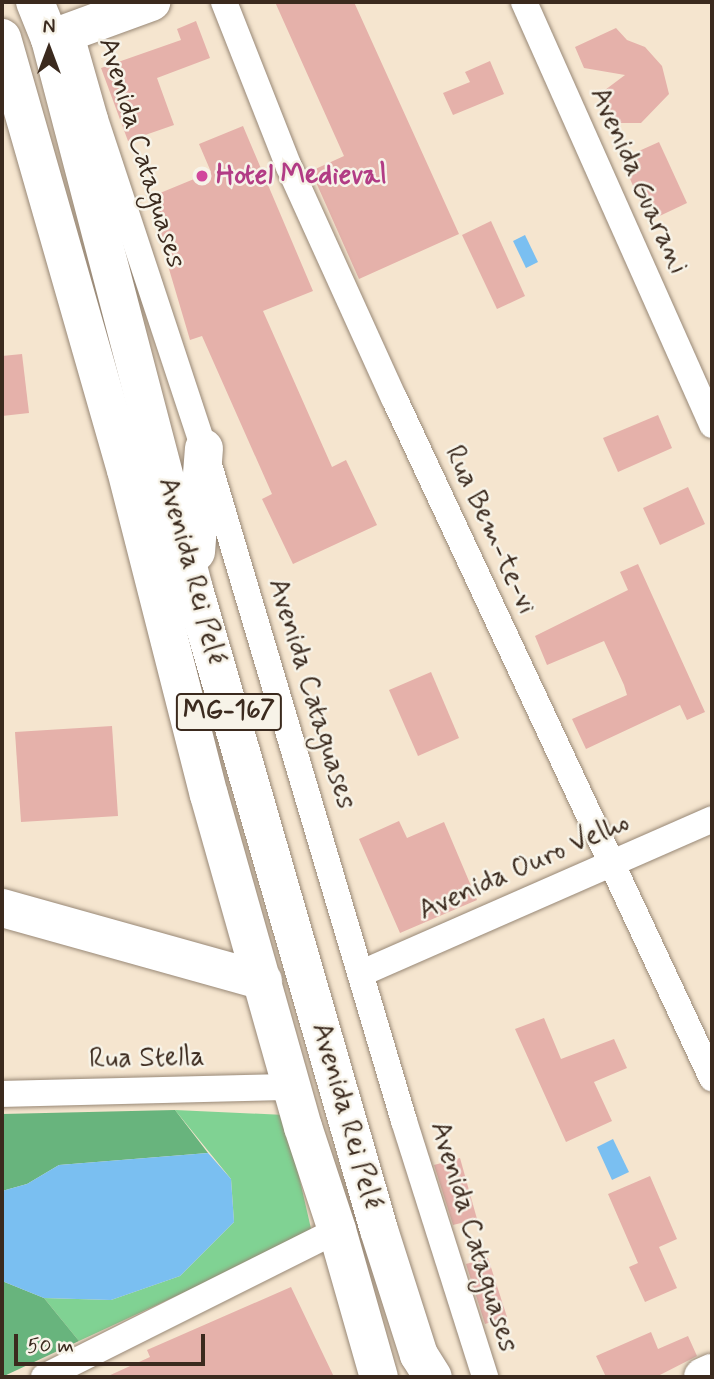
<!DOCTYPE html>
<meta charset="utf-8">
<style>
body{margin:0}
#map{position:relative;width:714px;height:1379px;overflow:hidden;background:#f5e5cf;font-family:Mynerve,sans-serif}
div>[style]{position:absolute}
.green>*{inset:0;background:#80d293}
.forest>*{inset:0;background:#68b47d}
.water>*{inset:0;background:#7abff1}
.building>*{inset:0;background:#e5b1aa}
.roads{filter:drop-shadow(0 0 2px #988876) drop-shadow(0 0 2px #988876)}
.street>*{height:26px;margin:-13px;padding:0 13px;transform-origin:13px;border-radius:13px;background:#fff}
.secondary>*{height:38px;margin:-19px;padding:0 19px;transform-origin:19px;border-radius:19px;background:#fff}
.primary>*{height:38px;margin:-19px;padding:0 19px;transform-origin:19px;border-radius:19px;background:#fff}
.dots>*{width:19px;height:19px;translate:-50% -50%;box-sizing:border-box;border:4px solid #f7f3e8;border-radius:50%}
span{translate:-50% -50%;white-space:nowrap;text-align:center;line-height:1.15;-webkit-text-stroke:5px #f7f3e8;paint-order:stroke}
.shield-label span{padding:2px 5px;background:#f7f3e8;border:2px solid;border-radius:5px;-webkit-text-stroke-width:0}
.shield-label{font-size:26px;color:#3b2a1e;font-weight:700}
.street-label{font-size:28px;color:#3b2a1e}
.hotel-label{font-size:28px;color:#b23c85;font-weight:700}
.left{translate:0 -50%;text-align:left}
.frame{position:absolute;inset:0;border:4px solid #3b2a1e;pointer-events:none}
.north{position:absolute;left:14px;top:14px;width:70px;height:70px;-webkit-text-stroke:5px #f7f3e8;paint-order:stroke;rotate:0deg;font-size:19px;font-weight:700;line-height:28px;text-align:center;color:#3b2a1e}
.north::after{content:'';display:block;margin:auto;width:24px;height:32px;background:#3b2a1e;clip-path:polygon(50% 0,100% 100%,50% 72%,0 100%)}
.scale{position:absolute;left:14px;top:1334px;width:191px;height:32px;box-sizing:border-box;border:4px solid #3b2a1e;border-top:0;padding-left:9px;font-size:21px;line-height:24px;white-space:nowrap;color:#3b2a1e;-webkit-text-stroke:5px #f7f3e8;paint-order:stroke}
</style>
<div id="map">
<div class="green">
<i style="clip-path:polygon(175px 1110px,285px 1115px,312px 1233px,79px 1341px,44px 1298px,111px 1300px,180px 1276px,234px 1222px,231px 1179px)"></i>
</div>
<div class="forest">
<i style="clip-path:polygon(175px 1110px,208px 1153px,59px 1165px,27px 1184px,2px 1191px,2px 1114px)"></i>
<i style="clip-path:polygon(2px 1281px,44px 1298px,79px 1341px,2px 1377px)"></i>
</div>
<div class="water">
<i style="clip-path:polygon(525px 235px,538px 262px,526px 268px,513px 241px)"></i>
<i style="clip-path:polygon(613px 1139px,629px 1172px,612px 1180px,597px 1147px)"></i>
<i style="clip-path:polygon(208px 1153px,231px 1179px,234px 1222px,180px 1276px,111px 1300px,44px 1298px,2px 1281px,2px 1191px,27px 1184px,59px 1165px)"></i>
</div>
<div class="building">
<i style="clip-path:polygon(275px 2px,354px 2px,459px 234px,359px 279px,311px 171px,344px 156px)"></i>
<i style="clip-path:polygon(196px 21px,210px 58px,157px 78px,174px 125px,128px 141px,101px 68px,181px 40px,177px 29px)"></i>
<i style="clip-path:polygon(616px 28px,627px 40px,645px 47px,662px 66px,669px 94px,641px 123px,615px 123px,597px 96px,625px 75px,584px 68px,575px 47px)"></i>
<i style="clip-path:polygon(490px 61px,504px 94px,453px 115px,443px 93px,470px 82px,465px 72px)"></i>
<i style="clip-path:polygon(243px 126px,313px 291px,263px 311px,332px 467px,346px 460px,377px 525px,293px 564px,262px 499px,272px 494px,202px 336px,190px 340px,148px 198px,211px 172px,199px 144px)"></i>
<i style="clip-path:polygon(659px 142px,687px 203px,649px 221px,621px 159px)"></i>
<i style="clip-path:polygon(491px 221px,525px 296px,497px 309px,462px 235px)"></i>
<i style="clip-path:polygon(22px 354px,29px 413px,2px 416px,2px 356px)"></i>
<i style="clip-path:polygon(658px 415px,672px 448px,618px 472px,603px 438px)"></i>
<i style="clip-path:polygon(688px 487px,705px 524px,660px 545px,643px 508px)"></i>
<i style="clip-path:polygon(638px 564px,705px 712px,687px 720px,680px 705px,586px 749px,572px 719px,627px 695px,624px 685px,604px 641px,547px 665px,535px 636px,628px 590px,620px 572px)"></i>
<i style="clip-path:polygon(431px 672px,459px 738px,418px 756px,389px 690px)"></i>
<i style="clip-path:polygon(112px 726px,118px 816px,21px 822px,15px 732px)"></i>
<i style="clip-path:polygon(399px 821px,407px 838px,444px 822px,477px 900px,400px 933px,359px 839px)"></i>
<i style="clip-path:polygon(544px 1018px,561px 1059px,614px 1039px,627px 1068px,594px 1082px,612px 1121px,566px 1142px,515px 1029px)"></i>
<i style="clip-path:polygon(460px 1158px,477px 1219px,453px 1225px,434px 1165px)"></i>
<i style="clip-path:polygon(650px 1176px,677px 1239px,659px 1247px,677px 1288px,645px 1302px,629px 1267px,638px 1263px,608px 1194px)"></i>
<i style="clip-path:polygon(488px 1258px,507px 1317px,485px 1324px,466px 1264px)"></i>
<i style="clip-path:polygon(291px 1287px,334px 1377px,106px 1377px,150px 1357px,147px 1350px)"></i>
<i style="clip-path:polygon(651px 1332px,658px 1349px,688px 1336px,697px 1356px,656px 1377px,606px 1377px,596px 1356px)"></i>
</div>
<div class="roads">
<div class="street">
<i style="left:224px;top:2px;width:177px;rotate:68.5deg"></i>
<i style="left:289px;top:167px;width:254px;rotate:65.6deg"></i>
<i style="left:394px;top:398px;width:751px;rotate:64.94deg"></i>
<i style="left:524px;top:2px;width:463px;rotate:66deg"></i>
<i style="left:70px;top:31px;width:91px;rotate:74.1deg"></i>
<i style="left:95px;top:119px;width:347px;rotate:71.7deg"></i>
<i style="left:204px;top:448px;width:702px;rotate:73.45deg"></i>
<i style="left:404px;top:1121px;width:269px;rotate:72.4deg"></i>
<i style="left:362px;top:973px;width:382px;rotate:-23.7deg"></i>
<i style="left:2px;top:1094px;width:291px;rotate:-1.4deg"></i>
<i style="left:44px;top:1377px;width:328px;rotate:-26.6deg"></i>
</div>
<div class="secondary">
<i style="left:50px;top:39px;width:108px;rotate:-20.1deg"></i>
<i style="left:2px;top:908px;width:271px;rotate:15.6deg"></i>
<i style="left:703px;top:1377px;width:10px;rotate:-24deg"></i>
</div>
<div class="primary">
<i style="left:35px;top:2px;width:40px;rotate:68deg"></i>
<i style="left:50px;top:39px;width:569px;rotate:75.33deg"></i>
<i style="left:194px;top:589px;width:667px;rotate:73.9deg"></i>
<i style="left:379px;top:1230px;width:131px;rotate:72.3deg"></i>
<i style="left:419px;top:1355px;width:26px;rotate:58deg"></i>
<i style="left:2px;top:38px;width:449px;rotate:74deg"></i>
<i style="left:126px;top:470px;width:335px;rotate:75.7deg"></i>
<i style="left:209px;top:795px;width:345px;rotate:74.2deg"></i>
<i style="left:303px;top:1127px;width:108px;rotate:71.7deg"></i>
<i style="left:337px;top:1230px;width:153px;rotate:74.1deg"></i>
<i style="left:196px;top:552px;width:104px;rotate:-85.6deg"></i>
</div>
</div>
<div class="dots">
<i style="left:202px;top:176px;background:#d1479c"></i>
</div>
<div class="shield-label">
<span style="left:229px;top:712px">MG-167</span>
</div>
<div class="street-label">
<span style="left:141px;top:153px;rotate:73deg">Avenida Cataguases</span>
<span style="left:638px;top:181px;rotate:66deg">Avenida Guarani</span>
<span style="left:490px;top:530px;rotate:65deg">Rua Bem-te-vi</span>
<span style="left:191px;top:571px;rotate:75deg">Avenida Rei Pelé</span>
<span style="left:311px;top:694px;rotate:73deg">Avenida Cataguases</span>
<span style="left:524px;top:867px;rotate:-24deg">Avenida Ouro Velho</span>
<span style="left:147px;top:1059px;rotate:-1deg">Rua Stella</span>
<span style="left:346px;top:1116px;rotate:74deg">Avenida Rei Pelé</span>
<span style="left:473px;top:1237px;rotate:73deg">Avenida Cataguases</span>
</div>
<div class="hotel-label">
<span class="left" style="left:216px;top:176px">Hotel Medieval</span>
</div>
<div class="frame"></div>
<div class="north">N</div>
<div class="scale">50 m</div>
</div>
